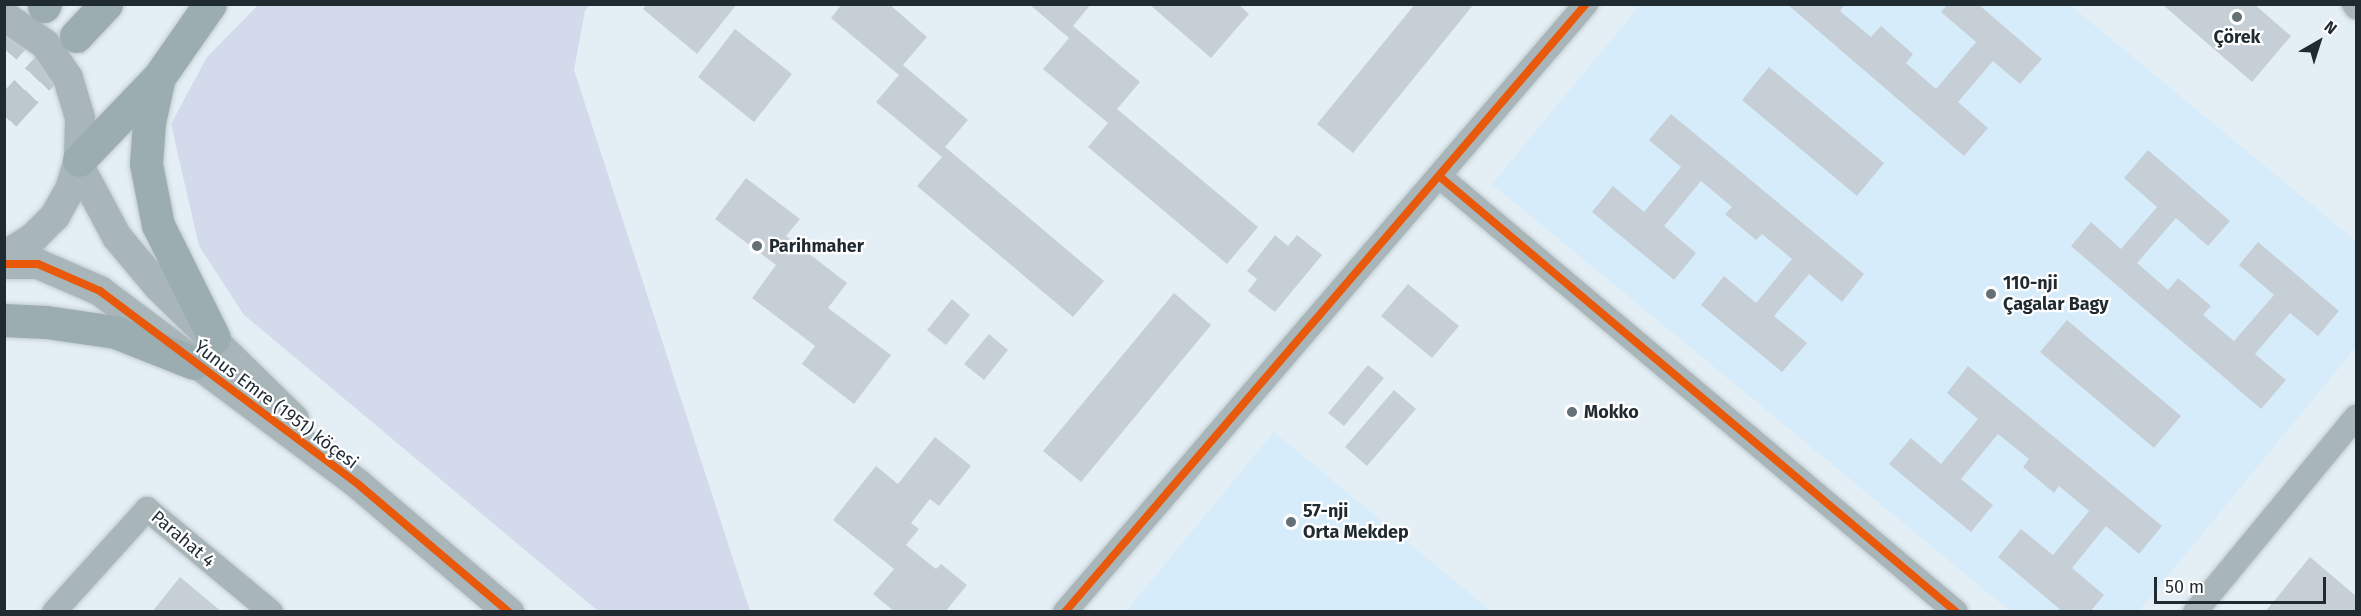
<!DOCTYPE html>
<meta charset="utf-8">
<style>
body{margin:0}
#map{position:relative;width:2361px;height:616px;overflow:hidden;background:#e4eff5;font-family:"Fira Sans",sans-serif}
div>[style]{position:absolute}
.built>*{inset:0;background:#d7ecfa}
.green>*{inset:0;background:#d3daeb}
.building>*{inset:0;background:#c6cfd6}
.primary-tunnel>*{height:33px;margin-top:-16.5px;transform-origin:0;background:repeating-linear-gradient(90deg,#bdc8ce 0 33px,transparent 0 49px)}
.roads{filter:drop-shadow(0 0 2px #c2cbd0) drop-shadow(0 0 2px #c2cbd0)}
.minor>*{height:24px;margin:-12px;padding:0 12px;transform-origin:12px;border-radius:12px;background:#a8b6ba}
.tertiary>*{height:30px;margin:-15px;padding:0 15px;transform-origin:15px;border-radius:15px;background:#a8b6ba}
.primary>*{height:33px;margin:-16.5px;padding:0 16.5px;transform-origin:16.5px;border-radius:16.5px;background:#9cadb2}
.cycleway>*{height:8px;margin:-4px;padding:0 4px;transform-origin:4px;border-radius:4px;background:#e8590c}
.dots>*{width:16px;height:16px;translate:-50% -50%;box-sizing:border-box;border:3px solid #fff;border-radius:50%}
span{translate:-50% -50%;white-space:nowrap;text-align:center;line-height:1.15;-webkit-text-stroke:4.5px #fff;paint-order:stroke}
.poi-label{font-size:18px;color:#1f2a31;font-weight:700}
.left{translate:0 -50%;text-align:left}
.street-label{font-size:18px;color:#1f2a31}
.frame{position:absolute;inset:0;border:6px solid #1f2a31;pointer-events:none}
.north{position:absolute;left:2289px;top:12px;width:60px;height:60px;-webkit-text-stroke:4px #fff;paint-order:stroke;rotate:39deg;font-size:16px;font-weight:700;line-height:24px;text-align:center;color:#1f2a31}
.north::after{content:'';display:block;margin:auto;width:21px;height:27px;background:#1f2a31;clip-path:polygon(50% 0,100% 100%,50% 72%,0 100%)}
.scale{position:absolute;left:2154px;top:577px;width:172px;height:27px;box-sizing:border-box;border:3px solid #1f2a31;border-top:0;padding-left:8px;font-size:18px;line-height:21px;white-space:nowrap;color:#1f2a31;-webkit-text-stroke:4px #fff;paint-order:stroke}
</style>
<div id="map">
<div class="built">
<i style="clip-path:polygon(1640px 5px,2070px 5px,2356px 241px,2356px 347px,2139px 611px,2010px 611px,1492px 184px)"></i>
<i style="clip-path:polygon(1274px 432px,1491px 611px,1126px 611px)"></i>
</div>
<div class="green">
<i style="clip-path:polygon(258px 5px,590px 5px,585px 11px,574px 70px,750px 611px,598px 611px,244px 315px,199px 246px,171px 124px,207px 57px)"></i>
</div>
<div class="building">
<i style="clip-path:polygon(647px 4px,737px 4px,697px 54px,643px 9px)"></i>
<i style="clip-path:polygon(842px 4px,889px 4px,927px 37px,903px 65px,968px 120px,945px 147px,1104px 281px,1073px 317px,917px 186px,942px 157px,876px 102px,899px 75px,831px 18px)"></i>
<i style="clip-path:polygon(1029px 4px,1091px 4px,1073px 26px,1140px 82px,1117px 109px,1258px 227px,1227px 264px,1088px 147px,1108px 123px,1043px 69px,1069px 38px)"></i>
<i style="clip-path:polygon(1149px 4px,1238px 4px,1249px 14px,1211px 58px)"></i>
<i style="clip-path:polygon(1415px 4px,1474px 4px,1353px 153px,1317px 124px)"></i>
<i style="clip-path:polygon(1787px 4px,1845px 4px,1840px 11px,1871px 37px,1881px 26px,1913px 54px,1906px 63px,1936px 89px,1976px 42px,1941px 12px,1948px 4px,1978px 4px,2042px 59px,2020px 84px,1993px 61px,1958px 102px,1988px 128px,1964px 156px)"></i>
<i style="clip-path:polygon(2162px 4px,2254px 4px,2291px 36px,2252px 82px)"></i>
<i style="clip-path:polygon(735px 29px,792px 74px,754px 122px,698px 77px)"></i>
<i style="clip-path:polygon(1769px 67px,1884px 163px,1857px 196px,1742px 100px)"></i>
<i style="clip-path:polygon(1671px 114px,1864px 274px,1842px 302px,1809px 274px,1774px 316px,1807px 343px,1782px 372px,1701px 305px,1724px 276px,1756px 303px,1792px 259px,1762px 234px,1756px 240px,1725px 214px,1732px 207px,1701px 181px,1664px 226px,1696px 253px,1674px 280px,1592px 212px,1613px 186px,1644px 212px,1681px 167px,1649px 140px)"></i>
<i style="clip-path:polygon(2148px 150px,2230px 221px,2208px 246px,2176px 218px,2137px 263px,2168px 290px,2178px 278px,2211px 306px,2203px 315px,2234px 341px,2274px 295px,2239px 265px,2258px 242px,2339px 311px,2318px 336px,2290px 313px,2255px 354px,2286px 380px,2261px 409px,2071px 246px,2091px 222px,2121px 249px,2157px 207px,2124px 178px)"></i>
<i style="clip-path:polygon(746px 178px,800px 219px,786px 236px,847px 283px,828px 308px,891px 355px,854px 404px,802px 364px,815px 346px,752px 298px,776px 265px,715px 219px)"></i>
<i style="clip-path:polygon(1275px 235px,1288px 246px,1297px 235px,1322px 255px,1275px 312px,1248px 291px,1257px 279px,1247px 271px)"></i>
<i style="clip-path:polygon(1408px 284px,1459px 326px,1432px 358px,1381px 316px)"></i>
<i style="clip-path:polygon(1174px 293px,1211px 325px,1081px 482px,1043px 451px)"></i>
<i style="clip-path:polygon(952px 299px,970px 315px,946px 345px,927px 330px)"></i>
<i style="clip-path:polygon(2067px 320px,2181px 416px,2154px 448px,2040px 352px)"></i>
<i style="clip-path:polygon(989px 334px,1008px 350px,984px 380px,964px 364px)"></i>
<i style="clip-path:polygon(1368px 365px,1384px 378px,1344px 426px,1328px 413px)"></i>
<i style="clip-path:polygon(1968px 366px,2162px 526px,2139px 554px,2106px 526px,2072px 568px,2104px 595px,2090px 612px,2063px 612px,1998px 557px,2021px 529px,2053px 555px,2089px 511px,2059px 486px,2054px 493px,2023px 467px,2029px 459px,1998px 434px,1961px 479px,1993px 505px,1971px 532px,1889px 464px,1911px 438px,1941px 464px,1978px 419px,1947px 393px)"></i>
<i style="clip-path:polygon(1394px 390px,1416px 409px,1367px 466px,1345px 447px)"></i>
<i style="clip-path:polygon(935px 437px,971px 466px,939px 506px,930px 499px,911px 523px,919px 529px,906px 545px,936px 569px,941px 564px,967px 585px,945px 612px,910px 612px,907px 609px,905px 612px,895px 612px,873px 594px,894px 569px,833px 520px,876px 466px,898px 484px)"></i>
<i style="clip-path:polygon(2310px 557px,2356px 596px,2356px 612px,2265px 612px)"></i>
<i style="clip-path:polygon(180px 577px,222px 612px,152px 612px)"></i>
</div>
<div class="primary-tunnel">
<i style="left:4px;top:48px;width:56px;rotate:-47.2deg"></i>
<i style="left:4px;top:115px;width:103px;rotate:-47.4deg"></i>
</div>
<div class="roads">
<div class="minor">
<i style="left:2354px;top:4px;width:4px;rotate:56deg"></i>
<i style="left:1439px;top:176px;width:676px;rotate:40.14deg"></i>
<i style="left:54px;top:612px;width:139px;rotate:-47.9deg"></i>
<i style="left:147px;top:509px;width:161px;rotate:39.7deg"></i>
<i style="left:1065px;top:612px;width:801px;rotate:-49.41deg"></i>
<i style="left:2195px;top:612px;width:253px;rotate:-50.5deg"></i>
</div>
<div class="tertiary">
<i style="left:4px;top:16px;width:50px;rotate:34.3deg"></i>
<i style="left:45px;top:44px;width:41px;rotate:55.9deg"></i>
<i style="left:68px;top:78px;width:42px;rotate:73.3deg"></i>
<i style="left:80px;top:118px;width:42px;rotate:91.4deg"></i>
<i style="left:79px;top:160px;width:30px;rotate:107deg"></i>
<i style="left:70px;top:189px;width:31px;rotate:119deg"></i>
<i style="left:55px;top:216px;width:31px;rotate:135deg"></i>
<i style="left:33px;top:238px;width:34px;rotate:148deg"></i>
<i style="left:78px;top:164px;width:83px;rotate:61.9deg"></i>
<i style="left:117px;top:237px;width:65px;rotate:50deg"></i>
<i style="left:159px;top:287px;width:189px;rotate:44.4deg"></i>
<i style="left:4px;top:264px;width:34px"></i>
<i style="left:38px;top:264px;width:68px;rotate:23.5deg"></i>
<i style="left:100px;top:291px;width:324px;rotate:36.8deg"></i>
<i style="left:359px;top:485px;width:197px;rotate:40.3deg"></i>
</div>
<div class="primary">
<i style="left:44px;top:6px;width:2px;rotate:-63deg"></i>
<i style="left:76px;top:36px;width:44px;rotate:-46.8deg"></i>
<i style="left:159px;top:77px;width:46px;rotate:102.5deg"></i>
<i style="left:149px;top:122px;width:42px;rotate:94.1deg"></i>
<i style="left:146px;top:164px;width:62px;rotate:78.9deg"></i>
<i style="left:158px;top:225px;width:126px;rotate:63.6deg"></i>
<i style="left:79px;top:160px;width:115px;rotate:-46.1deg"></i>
<i style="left:159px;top:77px;width:89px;rotate:-55.1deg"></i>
<i style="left:4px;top:320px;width:42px;rotate:2.7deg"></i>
<i style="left:46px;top:322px;width:70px;rotate:8.2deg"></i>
<i style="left:115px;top:332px;width:85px;rotate:21.4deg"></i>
</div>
</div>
<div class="cycleway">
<i style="left:1439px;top:176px;width:676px;rotate:40.14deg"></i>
<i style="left:4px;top:264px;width:34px"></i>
<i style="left:38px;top:264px;width:68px;rotate:23.5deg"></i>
<i style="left:100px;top:291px;width:324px;rotate:36.8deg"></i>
<i style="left:359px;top:485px;width:197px;rotate:40.3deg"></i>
<i style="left:1065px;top:612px;width:801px;rotate:-49.41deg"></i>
</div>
<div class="dots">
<i style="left:2237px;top:17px;background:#646f76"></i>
<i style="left:757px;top:246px;background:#646f76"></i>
<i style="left:1991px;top:294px;background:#646f76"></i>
<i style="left:1572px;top:412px;background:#646f76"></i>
<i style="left:1291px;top:522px;background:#646f76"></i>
</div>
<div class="poi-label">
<span style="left:2237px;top:37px">Çörek</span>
<span class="left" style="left:769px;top:246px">Parihmaher</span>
<span class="left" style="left:2003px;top:294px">110-nji<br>Çagalar Bagy</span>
<span class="left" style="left:1584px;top:412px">Mokko</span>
<span class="left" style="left:1303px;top:522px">57-nji<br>Orta Mekdep</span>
</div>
<div class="street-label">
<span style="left:276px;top:405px;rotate:37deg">Ýunus Emre (1951) köçesi</span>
<span style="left:183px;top:539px;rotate:40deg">Parahat 4</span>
</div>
<div class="frame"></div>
<div class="north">N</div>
<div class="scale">50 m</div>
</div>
